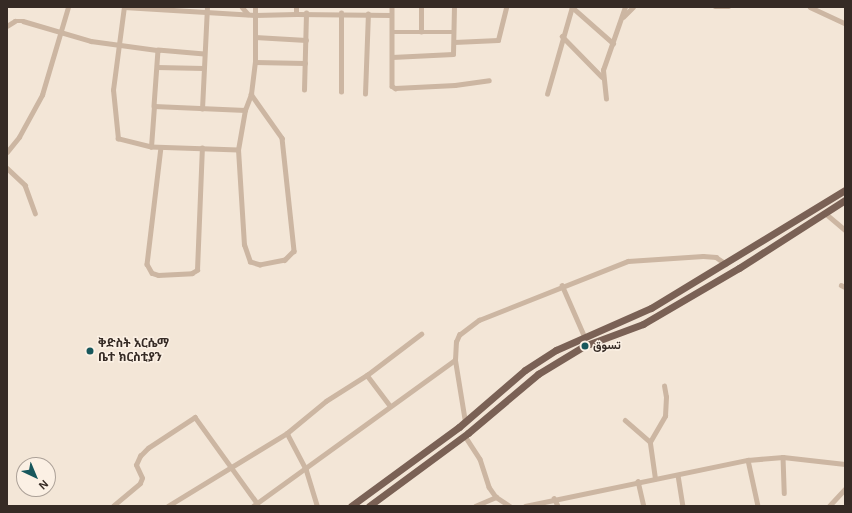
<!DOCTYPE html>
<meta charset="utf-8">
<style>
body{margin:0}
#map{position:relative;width:852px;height:513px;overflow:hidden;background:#f3e6d7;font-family:Arial,Vazirmatn,"Noto Sans Ethiopic",sans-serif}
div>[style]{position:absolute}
.street>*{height:4.5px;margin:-2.25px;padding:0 2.25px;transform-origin:2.25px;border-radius:2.25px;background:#ccb6a2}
.primary>*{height:7px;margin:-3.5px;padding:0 3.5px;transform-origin:3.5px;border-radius:3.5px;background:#7a6155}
.dots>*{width:11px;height:11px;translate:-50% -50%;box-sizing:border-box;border:2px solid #fbf0e4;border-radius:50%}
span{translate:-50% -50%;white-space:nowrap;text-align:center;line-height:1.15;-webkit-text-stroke:3px #fbf0e4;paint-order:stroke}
.poi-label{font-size:12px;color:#362b25;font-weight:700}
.left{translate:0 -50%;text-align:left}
.frame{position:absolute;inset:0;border:8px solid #362b25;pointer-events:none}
.north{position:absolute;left:16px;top:457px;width:40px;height:40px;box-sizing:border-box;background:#fbf0e4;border:1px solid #aca198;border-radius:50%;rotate:136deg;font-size:11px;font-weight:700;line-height:16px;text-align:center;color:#362b25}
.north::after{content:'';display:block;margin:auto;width:14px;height:18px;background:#17575c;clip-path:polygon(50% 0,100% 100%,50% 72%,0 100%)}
</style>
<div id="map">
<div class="street">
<i style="left:242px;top:7px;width:9px;rotate:49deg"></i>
<i style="left:392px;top:7px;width:79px;rotate:90deg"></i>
<i style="left:392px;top:86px;width:4px;rotate:34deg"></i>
<i style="left:395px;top:88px;width:60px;rotate:-2.9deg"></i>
<i style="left:455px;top:85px;width:34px;rotate:-8deg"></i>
<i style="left:572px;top:7px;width:55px;rotate:41.3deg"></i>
<i style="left:715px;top:7px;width:14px"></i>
<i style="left:810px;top:7px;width:38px;rotate:25deg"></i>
<i style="left:296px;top:14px;width:95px;rotate:0.6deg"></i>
<i style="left:623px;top:17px;width:14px;rotate:-45deg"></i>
<i style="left:7px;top:26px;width:9px;rotate:-32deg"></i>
<i style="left:15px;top:21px;width:8px"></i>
<i style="left:23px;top:21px;width:71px;rotate:16.4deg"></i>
<i style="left:91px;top:41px;width:68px;rotate:7.7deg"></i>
<i style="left:392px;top:32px;width:62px"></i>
<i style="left:421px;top:32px;width:25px;rotate:-90deg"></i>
<i style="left:562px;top:36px;width:57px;rotate:45.7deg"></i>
<i style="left:255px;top:37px;width:51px;rotate:3.4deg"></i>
<i style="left:454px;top:42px;width:44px;rotate:-2.6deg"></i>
<i style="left:498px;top:40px;width:34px;rotate:-76deg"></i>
<i style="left:204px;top:54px;width:46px;rotate:-175deg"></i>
<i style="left:158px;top:50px;width:56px;rotate:94.1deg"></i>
<i style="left:154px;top:106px;width:91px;rotate:2.5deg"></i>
<i style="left:392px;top:57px;width:61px;rotate:-2.8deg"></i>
<i style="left:453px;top:54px;width:47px;rotate:-88.8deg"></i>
<i style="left:255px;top:62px;width:50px;rotate:1.1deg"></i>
<i style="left:157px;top:67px;width:46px;rotate:1.2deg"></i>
<i style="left:304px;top:90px;width:77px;rotate:-88.5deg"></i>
<i style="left:341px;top:92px;width:79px;rotate:-90deg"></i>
<i style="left:251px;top:94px;width:54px;rotate:54.8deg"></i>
<i style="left:282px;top:138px;width:114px;rotate:83.9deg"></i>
<i style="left:294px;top:251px;width:13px;rotate:135deg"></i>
<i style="left:285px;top:260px;width:25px;rotate:169deg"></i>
<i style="left:260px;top:265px;width:10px;rotate:-163deg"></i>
<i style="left:250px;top:262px;width:18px;rotate:-109deg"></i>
<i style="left:244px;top:245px;width:95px;rotate:-93.6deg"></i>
<i style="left:238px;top:150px;width:41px;rotate:-80.1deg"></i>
<i style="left:245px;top:110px;width:17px;rotate:-69deg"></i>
<i style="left:251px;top:94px;width:32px;rotate:-83deg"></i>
<i style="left:255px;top:62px;width:55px;rotate:-90deg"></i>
<i style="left:365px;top:94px;width:80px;rotate:-87.9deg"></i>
<i style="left:547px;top:94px;width:91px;rotate:-74deg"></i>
<i style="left:606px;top:99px;width:29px;rotate:-96deg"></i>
<i style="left:603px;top:70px;width:67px;rotate:-70.8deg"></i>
<i style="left:202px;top:109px;width:102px;rotate:-87.2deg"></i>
<i style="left:151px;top:147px;width:41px;rotate:-85.8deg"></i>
<i style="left:161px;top:147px;width:118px;rotate:96.8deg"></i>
<i style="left:147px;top:264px;width:10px;rotate:61deg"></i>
<i style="left:152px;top:273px;width:6px;rotate:18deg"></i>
<i style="left:158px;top:275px;width:34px;rotate:-3deg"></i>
<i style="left:192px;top:273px;width:6px;rotate:-31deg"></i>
<i style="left:197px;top:270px;width:122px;rotate:-87.7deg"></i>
<i style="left:238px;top:150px;width:87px;rotate:-178deg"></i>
<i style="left:151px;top:147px;width:34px;rotate:-166deg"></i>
<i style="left:118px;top:139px;width:49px;rotate:-95.8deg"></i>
<i style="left:113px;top:90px;width:84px;rotate:-82.5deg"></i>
<i style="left:124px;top:7px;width:131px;rotate:3.5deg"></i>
<i style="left:255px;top:15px;width:41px;rotate:-1.4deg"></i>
<i style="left:296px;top:14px;width:7px;rotate:-90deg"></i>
<i style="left:7px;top:152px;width:19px;rotate:-51deg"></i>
<i style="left:19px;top:137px;width:48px;rotate:-61.3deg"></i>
<i style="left:42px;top:95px;width:92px;rotate:-73.5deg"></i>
<i style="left:7px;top:168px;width:25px;rotate:43deg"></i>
<i style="left:25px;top:185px;width:30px;rotate:70deg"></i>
<i style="left:825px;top:213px;width:26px;rotate:40deg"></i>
<i style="left:562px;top:285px;width:55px;rotate:66.3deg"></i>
<i style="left:841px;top:285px;width:4px;rotate:27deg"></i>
<i style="left:367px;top:375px;width:38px;rotate:53deg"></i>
<i style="left:625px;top:420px;width:33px;rotate:41deg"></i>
<i style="left:465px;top:422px;width:63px;rotate:-99.2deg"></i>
<i style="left:455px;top:360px;width:18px;rotate:-87deg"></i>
<i style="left:456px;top:342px;width:8px;rotate:-67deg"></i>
<i style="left:459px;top:335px;width:25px;rotate:-37deg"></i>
<i style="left:479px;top:320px;width:160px;rotate:-21.6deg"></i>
<i style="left:628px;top:261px;width:75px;rotate:-3.8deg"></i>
<i style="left:703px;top:256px;width:13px;rotate:4deg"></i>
<i style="left:716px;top:257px;width:12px;rotate:35deg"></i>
<i style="left:287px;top:433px;width:41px;rotate:62.2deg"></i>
<i style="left:306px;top:469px;width:39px;rotate:73deg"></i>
<i style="left:465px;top:436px;width:27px;rotate:57deg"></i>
<i style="left:480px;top:459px;width:29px;rotate:72deg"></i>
<i style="left:489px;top:487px;width:12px;rotate:55deg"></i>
<i style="left:496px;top:497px;width:17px;rotate:33deg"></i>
<i style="left:783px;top:457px;width:36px;rotate:88deg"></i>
<i style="left:748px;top:460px;width:47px;rotate:77.7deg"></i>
<i style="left:678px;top:475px;width:31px;rotate:81deg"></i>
<i style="left:655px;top:479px;width:37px;rotate:-98deg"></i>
<i style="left:650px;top:442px;width:30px;rotate:-60deg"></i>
<i style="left:665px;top:416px;width:19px;rotate:-87deg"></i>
<i style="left:666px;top:397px;width:11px;rotate:-100deg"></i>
<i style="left:638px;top:481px;width:26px;rotate:77deg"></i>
<i style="left:554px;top:498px;width:9px;rotate:63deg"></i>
<i style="left:113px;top:506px;width:35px;rotate:-40deg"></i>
<i style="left:140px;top:483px;width:5px;rotate:-68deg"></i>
<i style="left:142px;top:478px;width:14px;rotate:-115deg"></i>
<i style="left:136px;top:465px;width:10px;rotate:-66deg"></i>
<i style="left:140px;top:456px;width:11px;rotate:-45deg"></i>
<i style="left:148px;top:448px;width:56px;rotate:-33.4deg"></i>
<i style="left:195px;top:417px;width:106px;rotate:54.2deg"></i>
<i style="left:168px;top:506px;width:140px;rotate:-31.5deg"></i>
<i style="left:287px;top:433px;width:50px;rotate:-39.4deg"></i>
<i style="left:326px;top:401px;width:49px;rotate:-32.4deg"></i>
<i style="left:367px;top:375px;width:68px;rotate:-37.2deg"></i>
<i style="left:253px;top:506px;width:249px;rotate:-35.9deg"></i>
<i style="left:475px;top:506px;width:23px;rotate:-23deg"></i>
<i style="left:525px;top:506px;width:228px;rotate:-11.7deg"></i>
<i style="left:748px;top:460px;width:35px;rotate:-5deg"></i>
<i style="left:783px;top:457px;width:62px;rotate:6.4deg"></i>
<i style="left:829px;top:506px;width:23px;rotate:-47deg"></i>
</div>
<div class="primary">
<i style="left:351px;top:506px;width:134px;rotate:-36.2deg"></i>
<i style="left:459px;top:427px;width:87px;rotate:-40.8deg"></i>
<i style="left:525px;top:370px;width:37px;rotate:-33deg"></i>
<i style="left:556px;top:350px;width:104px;rotate:-23.9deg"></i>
<i style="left:651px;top:308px;width:227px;rotate:-31.3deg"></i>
<i style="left:369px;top:506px;width:123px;rotate:-36.4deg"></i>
<i style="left:468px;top:433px;width:92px;rotate:-40.1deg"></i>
<i style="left:538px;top:374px;width:54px;rotate:-31.3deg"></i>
<i style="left:584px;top:346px;width:63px;rotate:-20.4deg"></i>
<i style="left:643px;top:324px;width:111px;rotate:-30.3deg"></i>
<i style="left:739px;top:268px;width:126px;rotate:-32.7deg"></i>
</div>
<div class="dots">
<i style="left:585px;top:346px;background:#17575c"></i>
<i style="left:90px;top:351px;background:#17575c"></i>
</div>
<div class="poi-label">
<span class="left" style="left:98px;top:351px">ቅድስት አርሴማ<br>ቤተ ክርስቲያን</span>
<span class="left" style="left:593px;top:346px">تسوق</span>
</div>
<div class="frame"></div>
<div class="north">N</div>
</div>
